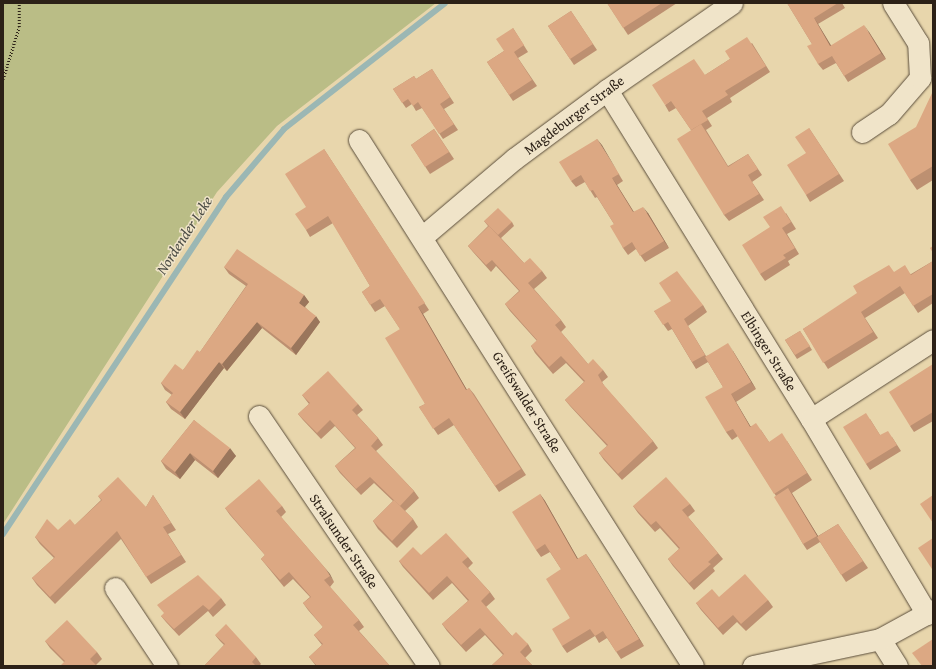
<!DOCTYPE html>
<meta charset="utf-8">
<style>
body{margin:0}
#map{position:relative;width:936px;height:669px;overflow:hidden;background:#e8d6ac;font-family:"Gentium Book Plus",serif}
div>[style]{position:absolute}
.green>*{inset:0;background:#babd86}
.stream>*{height:6px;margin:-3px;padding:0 3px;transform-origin:3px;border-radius:3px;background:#9bb7b4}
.path>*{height:2.5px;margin-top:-1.25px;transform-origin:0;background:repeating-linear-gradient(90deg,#2c2117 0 1px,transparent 0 3px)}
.roads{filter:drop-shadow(0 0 1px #5b4e3c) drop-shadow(0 0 1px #5b4e3c)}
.minor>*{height:21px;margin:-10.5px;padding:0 10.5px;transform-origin:10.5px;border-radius:10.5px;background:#f0e4c9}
.wall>*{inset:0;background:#bd9071}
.shaded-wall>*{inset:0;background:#9a765c}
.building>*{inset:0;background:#dca883}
span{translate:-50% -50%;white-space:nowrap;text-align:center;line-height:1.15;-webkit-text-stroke:3px #f0e4c9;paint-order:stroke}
.street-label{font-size:14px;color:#2c2117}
.water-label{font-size:15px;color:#4d4e46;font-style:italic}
.frame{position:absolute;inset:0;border:4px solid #2c2117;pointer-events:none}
</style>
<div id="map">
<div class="green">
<i style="clip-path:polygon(3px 3px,436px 3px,277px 126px,217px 192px,3px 524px)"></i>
</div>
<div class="stream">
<i style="left:3px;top:534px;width:404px;rotate:-56.5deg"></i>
<i style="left:226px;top:197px;width:89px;rotate:-49.5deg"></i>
<i style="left:284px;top:129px;width:204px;rotate:-38deg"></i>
</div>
<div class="path">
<i style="left:3px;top:79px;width:54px;rotate:-72.9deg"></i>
<i style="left:19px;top:27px;width:24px;rotate:-90deg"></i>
</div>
<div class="roads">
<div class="minor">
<i style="left:607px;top:90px;width:387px;rotate:58.2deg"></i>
<i style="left:811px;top:419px;width:227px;rotate:59.3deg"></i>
<i style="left:862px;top:132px;width:32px;rotate:-34deg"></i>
<i style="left:889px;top:114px;width:48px;rotate:-49.3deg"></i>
<i style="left:920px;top:78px;width:35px;rotate:-93deg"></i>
<i style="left:918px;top:43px;width:47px;rotate:-122deg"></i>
<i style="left:359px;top:140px;width:623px;rotate:57.59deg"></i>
<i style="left:422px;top:237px;width:121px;rotate:-40.3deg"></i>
<i style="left:514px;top:159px;width:116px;rotate:-36.6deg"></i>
<i style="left:607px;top:90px;width:152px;rotate:-34.8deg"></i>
<i style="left:259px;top:416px;width:302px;rotate:55.8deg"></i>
<i style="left:811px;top:419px;width:145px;rotate:-32.9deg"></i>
<i style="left:115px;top:588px;width:94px;rotate:56.3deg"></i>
<i style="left:880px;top:639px;width:32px;rotate:58deg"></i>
<i style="left:753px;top:666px;width:130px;rotate:-12deg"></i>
<i style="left:880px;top:639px;width:60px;rotate:-28.7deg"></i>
</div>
</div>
<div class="wall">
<i style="clip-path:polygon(607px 3px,677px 3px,628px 35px)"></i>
<i style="clip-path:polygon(787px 3px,842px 3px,845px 8px,818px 24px,831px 46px,869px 32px,886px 59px,848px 82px,836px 63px,823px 70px,818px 64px,812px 44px)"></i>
<i style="clip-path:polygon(571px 11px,597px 50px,574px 65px,548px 26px)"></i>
<i style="clip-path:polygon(513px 28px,528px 52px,518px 58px,537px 86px,513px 101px,487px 62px,504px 51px)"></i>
<i style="clip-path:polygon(752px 43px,770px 72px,730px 98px,732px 102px,707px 118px,712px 126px,706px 130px,728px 166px,748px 154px,762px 175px,752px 182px,764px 200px,729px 221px,724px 215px,691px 130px,676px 108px,669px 112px,665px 105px,705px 75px,730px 59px)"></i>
<i style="clip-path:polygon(432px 69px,454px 103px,444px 109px,458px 130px,443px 139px,422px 108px,416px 111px,412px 104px,406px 108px,393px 89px,414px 76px,416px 79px)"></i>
<i style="clip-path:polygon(933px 91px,933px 180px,917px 190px,910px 180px)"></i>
<i style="clip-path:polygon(809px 128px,844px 181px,810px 202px,806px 195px,806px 153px)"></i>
<i style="clip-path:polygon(434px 129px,454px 159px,430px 174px,411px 145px)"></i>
<i style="clip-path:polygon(597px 139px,623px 181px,617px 185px,634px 212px,648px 213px,669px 248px,645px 262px,636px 249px,628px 255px,623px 248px,614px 224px,597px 197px,595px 198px,585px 182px,576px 187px,571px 181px)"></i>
<i style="clip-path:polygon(324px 149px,429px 310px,423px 314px,467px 390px,469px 388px,474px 394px,526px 475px,499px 492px,454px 425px,438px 435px,419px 407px,425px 404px,400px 329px,385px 306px,375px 312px,362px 292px,370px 286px,333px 223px,310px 237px,306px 230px,306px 207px)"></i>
<i style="clip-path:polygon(786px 213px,796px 229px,787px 234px,799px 254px,788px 261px,790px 265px,765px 281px,760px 274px,770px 227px)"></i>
<i style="clip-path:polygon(484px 221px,512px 222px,514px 226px,501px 238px,524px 263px,542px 271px,547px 278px,534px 289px,561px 320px,566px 327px,561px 332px,588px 364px,603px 370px,608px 377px,602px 382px,605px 387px,653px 441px,658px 448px,622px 480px,604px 460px,599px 453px,607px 446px,570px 406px,565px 400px,584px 382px,566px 363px,553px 374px,535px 353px,531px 346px,537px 341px,510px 311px,505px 304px,519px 291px,496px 266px,491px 272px,473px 252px,468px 246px,488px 226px)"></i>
<i style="clip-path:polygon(933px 261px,933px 303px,918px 313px,905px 293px,865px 318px,878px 338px,828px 369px,803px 329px,894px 272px,911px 274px)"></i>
<i style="clip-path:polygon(224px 267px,304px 295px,309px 302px,305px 307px,320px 322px,296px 355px,262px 328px,227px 371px,224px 368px,185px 419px,171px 409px,166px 402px,172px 395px,165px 390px,161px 383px,183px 370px,200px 352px,246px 286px,229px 274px)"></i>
<i style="clip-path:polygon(703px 305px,707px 312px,688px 326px,706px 356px,733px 351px,756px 389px,736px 402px,750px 426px,761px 430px,769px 442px,787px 441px,812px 480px,792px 493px,818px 536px,838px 524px,868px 568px,846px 582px,820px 542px,807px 550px,803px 544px,776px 496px,738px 436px,732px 440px,726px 432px,723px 387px,708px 362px,696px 369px,672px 329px,668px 331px,654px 311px)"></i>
<i style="clip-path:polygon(800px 331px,812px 350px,797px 359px,785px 340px)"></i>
<i style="clip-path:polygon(933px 364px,933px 421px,914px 432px,910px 426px)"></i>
<i style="clip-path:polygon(302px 395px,358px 404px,363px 410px,357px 415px,378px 438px,383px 445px,376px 451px,414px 491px,419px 498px,405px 511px,413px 519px,418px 527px,397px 548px,378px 529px,373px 521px,393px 501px,374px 483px,361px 495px,340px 473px,335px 466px,355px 448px,335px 426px,321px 439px,303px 420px,298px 414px,309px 404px)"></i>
<i style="clip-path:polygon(870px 419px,880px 435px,892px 437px,901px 451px,870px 470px,866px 464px)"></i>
<i style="clip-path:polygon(194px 420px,236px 456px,218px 478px,195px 460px,180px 479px,166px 469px,161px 461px)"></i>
<i style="clip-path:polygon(540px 494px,545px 501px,578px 559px,586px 554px,644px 646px,621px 659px,607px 638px,599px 643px,595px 636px,567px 653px,562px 646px,570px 618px,561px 569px,550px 552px,541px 557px,536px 550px)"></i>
<i style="clip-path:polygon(153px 495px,176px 530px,168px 534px,186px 562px,151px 584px,121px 539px,55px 604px,37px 585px,32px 578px,54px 558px,40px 544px,35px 537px,75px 525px,101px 500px,98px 496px,146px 507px)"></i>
<i style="clip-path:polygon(690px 504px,695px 511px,688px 517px,723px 559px,713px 568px,715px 571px,694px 590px,673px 566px,668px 559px,679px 549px,660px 528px,655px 532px,638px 513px,633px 506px)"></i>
<i style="clip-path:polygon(282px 506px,286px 512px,281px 517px,325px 568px,334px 582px,330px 587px,359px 620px,364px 627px,359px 631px,390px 666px,316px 666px,309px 657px,322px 645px,314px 635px,323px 627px,308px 610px,303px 603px,310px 597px,293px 579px,284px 587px,266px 565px,261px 559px,265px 555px,230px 515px,225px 508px)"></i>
<i style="clip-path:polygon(421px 555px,468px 557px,473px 563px,468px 568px,490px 592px,495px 599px,486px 607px,512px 636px,528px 644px,532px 651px,525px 658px,533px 666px,491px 666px,503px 655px,485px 635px,466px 652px,447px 631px,442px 624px,468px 601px,452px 583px,433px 600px,403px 567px,399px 561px)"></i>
<i style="clip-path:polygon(719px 597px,768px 600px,773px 607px,746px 631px,737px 622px,723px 635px,701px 610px,696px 603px)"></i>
<i style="clip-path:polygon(221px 598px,226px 605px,213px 617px,208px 611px,179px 636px,166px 622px,161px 616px)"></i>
<i style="clip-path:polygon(215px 635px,256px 657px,261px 664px,259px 666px,204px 666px,224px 645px,220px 641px)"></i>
<i style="clip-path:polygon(45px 641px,97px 652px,102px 659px,96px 665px,64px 662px,50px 648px)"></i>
</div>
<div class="shaded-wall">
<i style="clip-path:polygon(814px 18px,818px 24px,835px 52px,830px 46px)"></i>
<i style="clip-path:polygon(864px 25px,869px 32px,886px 59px,881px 53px)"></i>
<i style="clip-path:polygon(597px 139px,602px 145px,623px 181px,619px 174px)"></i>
<i style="clip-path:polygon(612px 178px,617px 185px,638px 219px,633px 212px)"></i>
<i style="clip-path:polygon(643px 207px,648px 213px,669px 248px,664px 241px)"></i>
<i style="clip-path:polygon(304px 295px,309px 302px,303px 309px,299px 303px)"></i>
<i style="clip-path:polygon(418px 307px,423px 314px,471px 397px,466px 390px)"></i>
<i style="clip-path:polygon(316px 316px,320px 322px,296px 355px,291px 348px)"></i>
<i style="clip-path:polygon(257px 322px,262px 328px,227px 371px,222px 364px)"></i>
<i style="clip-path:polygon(728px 343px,733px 351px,756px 389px,751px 382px)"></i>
<i style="clip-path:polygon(219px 362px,224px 368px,185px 419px,180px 412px)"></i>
<i style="clip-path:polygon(731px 394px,736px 402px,755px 434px,750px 427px)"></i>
<i style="clip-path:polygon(230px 448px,236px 456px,218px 478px,213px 471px)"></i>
<i style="clip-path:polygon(190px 453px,195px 460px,180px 479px,175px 472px)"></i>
<i style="clip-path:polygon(788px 488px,792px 494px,821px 541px,817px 536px)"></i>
<i style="clip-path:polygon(540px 494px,545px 501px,582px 566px,577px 559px)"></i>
<i style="clip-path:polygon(586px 554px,591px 561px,644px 646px,639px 639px)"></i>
<i style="clip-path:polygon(325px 568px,330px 574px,334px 582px,330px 576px)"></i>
</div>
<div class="building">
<i style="clip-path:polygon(607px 3px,662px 3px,623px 28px)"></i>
<i style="clip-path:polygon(787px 3px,838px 3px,814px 18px,830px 46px,864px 25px,881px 53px,844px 76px,832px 56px,818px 64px,807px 46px,812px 44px)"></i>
<i style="clip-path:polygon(571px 11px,593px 44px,570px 59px,548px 26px)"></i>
<i style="clip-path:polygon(513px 28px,524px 45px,514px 52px,532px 80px,509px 95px,487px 62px,504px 51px,496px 39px)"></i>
<i style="clip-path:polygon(747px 37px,766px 66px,725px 91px,728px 95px,702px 111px,708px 120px,691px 130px,671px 101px,665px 105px,652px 85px,694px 59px,705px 75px,730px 59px,725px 51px)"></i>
<i style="clip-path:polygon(432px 69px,450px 97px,440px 104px,454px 124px,439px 134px,418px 102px,413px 106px,408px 99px,402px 103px,393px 89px,414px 76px,416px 79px)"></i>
<i style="clip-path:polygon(933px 91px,933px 166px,910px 180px,888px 144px,916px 127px)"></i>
<i style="clip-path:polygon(701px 124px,728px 167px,748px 154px,758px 169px,748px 175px,759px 194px,724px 215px,677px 139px)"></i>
<i style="clip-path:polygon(809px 128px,839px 174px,806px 195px,787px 165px,806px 153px,795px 137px)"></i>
<i style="clip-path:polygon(434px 129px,449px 152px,425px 167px,411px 145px)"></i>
<i style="clip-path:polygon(597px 139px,619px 174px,612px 178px,633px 212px,643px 207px,664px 241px,640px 256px,632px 242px,623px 248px,610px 226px,614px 224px,593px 190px,590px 191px,581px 175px,571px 181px,559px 162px)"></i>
<i style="clip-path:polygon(324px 149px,425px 303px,418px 307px,466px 390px,469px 388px,521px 469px,495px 486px,449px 418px,433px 429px,419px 407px,425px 404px,385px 338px,400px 329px,380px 299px,370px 305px,362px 292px,370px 286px,328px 216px,306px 230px,295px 214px,306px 207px,285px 174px)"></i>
<i style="clip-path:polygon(781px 206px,791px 222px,782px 228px,795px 248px,783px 255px,786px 258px,760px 274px,742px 245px,770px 227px,763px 217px)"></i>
<i style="clip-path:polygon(498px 208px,512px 222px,498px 235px,484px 221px)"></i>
<i style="clip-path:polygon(489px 226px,524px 263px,530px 258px,542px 271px,528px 283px,561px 320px,555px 325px,588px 364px,593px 359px,603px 370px,598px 375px,603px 384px,653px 441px,618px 474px,599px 453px,608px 445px,565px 400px,585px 381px,561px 356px,549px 367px,531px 346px,537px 340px,505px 304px,520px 291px,492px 260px,486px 265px,468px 246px)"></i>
<i style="clip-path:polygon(933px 246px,933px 253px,930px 248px)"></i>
<i style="clip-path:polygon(237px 249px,304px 295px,299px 303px,316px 316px,291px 348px,257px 322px,222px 364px,219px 362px,180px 412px,166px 402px,173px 393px,161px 383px,175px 364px,183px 370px,197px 350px,200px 352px,248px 284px,224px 267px)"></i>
<i style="clip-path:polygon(933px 261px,933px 294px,913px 306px,900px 286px,861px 312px,873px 332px,823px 363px,803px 329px,857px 293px,853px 286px,889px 265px,894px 272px,905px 265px,911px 275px)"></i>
<i style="clip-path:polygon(677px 271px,703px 305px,684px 319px,705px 355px,692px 362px,668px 322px,663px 325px,654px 311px,671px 301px,659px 283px)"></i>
<i style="clip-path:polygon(800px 331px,810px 346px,795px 355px,785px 340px)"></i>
<i style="clip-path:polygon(728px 343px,751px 382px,731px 394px,750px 427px,756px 423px,769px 442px,782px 433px,807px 473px,774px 494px,733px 429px,726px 432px,705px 397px,723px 387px,705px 357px)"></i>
<i style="clip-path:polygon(933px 364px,933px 412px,910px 426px,889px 392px)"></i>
<i style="clip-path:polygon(328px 371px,358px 404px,352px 410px,378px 438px,371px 446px,414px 491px,400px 506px,370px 477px,356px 489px,335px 466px,356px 448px,330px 420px,317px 433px,298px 414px,310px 403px,302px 395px)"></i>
<i style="clip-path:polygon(866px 413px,880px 435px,888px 431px,897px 445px,866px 464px,843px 427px)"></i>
<i style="clip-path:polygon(194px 420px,230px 448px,213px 471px,190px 453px,175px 472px,161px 461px)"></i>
<i style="clip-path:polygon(118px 477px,146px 507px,153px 495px,171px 523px,163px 527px,181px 555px,146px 577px,117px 531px,50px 597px,32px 578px,55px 557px,35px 537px,47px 519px,58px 530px,70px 519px,75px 525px,102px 500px,98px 496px)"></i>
<i style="clip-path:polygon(666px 477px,690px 504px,682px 510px,718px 553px,708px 562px,711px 564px,689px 583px,668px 559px,680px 548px,656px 521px,651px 525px,633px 506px)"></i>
<i style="clip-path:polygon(259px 479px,282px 506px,276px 511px,325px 568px,330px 576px,324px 580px,359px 620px,353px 625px,390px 666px,317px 666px,309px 657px,323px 644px,314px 635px,323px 627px,303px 603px,311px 597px,289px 572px,280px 580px,261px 559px,265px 555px,225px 508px)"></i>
<i style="clip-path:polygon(788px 488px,817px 536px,803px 544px,774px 497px)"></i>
<i style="clip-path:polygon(540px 494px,577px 559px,586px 554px,639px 639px,616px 652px,603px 631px,595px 636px,590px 629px,562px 646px,552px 629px,570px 618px,546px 579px,561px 569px,545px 544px,536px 550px,512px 512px)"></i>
<i style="clip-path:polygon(933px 495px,933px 523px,920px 504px)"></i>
<i style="clip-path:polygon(394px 500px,413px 519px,392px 541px,373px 521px)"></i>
<i style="clip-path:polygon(838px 524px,863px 561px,841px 575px,817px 537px)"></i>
<i style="clip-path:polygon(446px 533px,468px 557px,462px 562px,490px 592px,481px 601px,512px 636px,516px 632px,528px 644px,520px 652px,532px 665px,532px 666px,491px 666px,504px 654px,480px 628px,461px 645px,442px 624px,469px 600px,447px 576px,429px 593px,399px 561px,413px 547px,421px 555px)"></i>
<i style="clip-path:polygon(933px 538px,933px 569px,932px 569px,918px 548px)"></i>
<i style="clip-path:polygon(745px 574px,768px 600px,741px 624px,733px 615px,718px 628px,696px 603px,712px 589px,719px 597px)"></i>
<i style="clip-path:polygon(198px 575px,221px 598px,209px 610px,203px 605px,174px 629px,161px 616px,164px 613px,157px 605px)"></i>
<i style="clip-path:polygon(67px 620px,97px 652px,90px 659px,97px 666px,60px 666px,65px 661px,45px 641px)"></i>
<i style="clip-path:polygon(226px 624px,256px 657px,252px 662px,256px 666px,204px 666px,225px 644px,215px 635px)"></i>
<i style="clip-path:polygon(933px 639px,933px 666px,922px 666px,912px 653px)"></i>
</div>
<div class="street-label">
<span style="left:574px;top:115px;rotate:-37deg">Magdeburger Straße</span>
<span style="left:769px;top:351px;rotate:58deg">Elbinger Straße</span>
<span style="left:527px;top:402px;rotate:58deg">Greifswalder Straße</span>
<span style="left:344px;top:541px;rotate:56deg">Stralsunder Straße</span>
</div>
<div class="water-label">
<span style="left:184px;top:235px;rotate:-57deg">Nordender Leke</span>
</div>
<div class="frame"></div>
</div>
